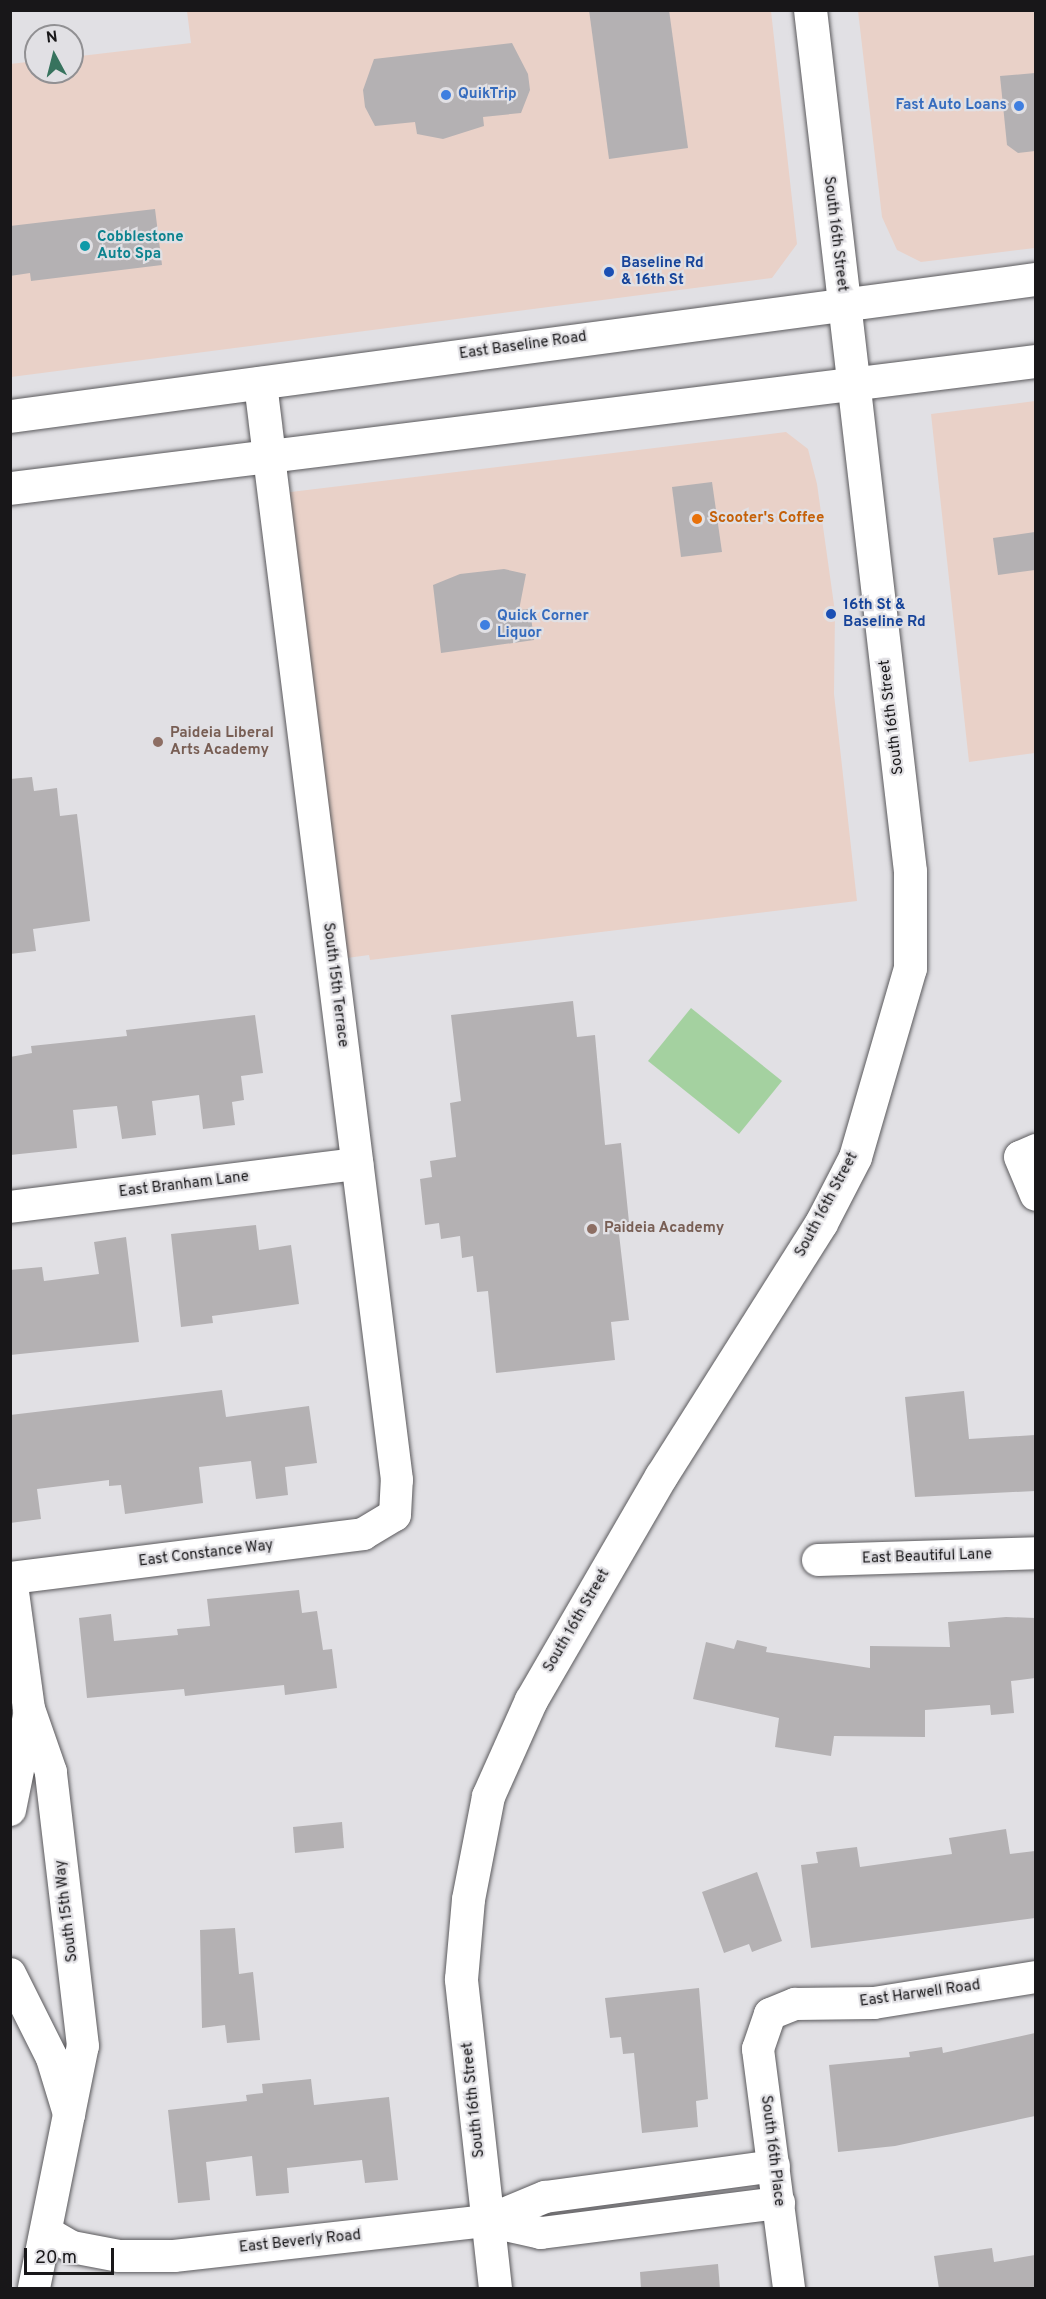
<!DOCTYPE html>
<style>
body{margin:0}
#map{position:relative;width:1046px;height:2299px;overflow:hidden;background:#e1e0e4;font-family:Overpass,sans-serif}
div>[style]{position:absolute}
.commercial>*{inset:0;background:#e9d1c8}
.green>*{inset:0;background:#a4d1a0}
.building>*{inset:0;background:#b4b1b3}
.roads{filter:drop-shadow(0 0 2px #5b5a5d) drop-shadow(0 0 2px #5b5a5d)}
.minor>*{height:32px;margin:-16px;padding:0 16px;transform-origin:16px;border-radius:16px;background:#fff}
.secondary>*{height:33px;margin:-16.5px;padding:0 16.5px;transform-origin:16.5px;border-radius:16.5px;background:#fff}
.primary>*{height:33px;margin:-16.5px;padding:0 16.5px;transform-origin:16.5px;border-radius:16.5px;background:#fff}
.dots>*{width:16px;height:16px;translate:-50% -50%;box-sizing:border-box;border:3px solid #e1e0e4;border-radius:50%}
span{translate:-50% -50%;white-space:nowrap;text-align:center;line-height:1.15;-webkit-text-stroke:4.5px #e1e0e4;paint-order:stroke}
.shop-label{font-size:15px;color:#366cbe;font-weight:700}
.left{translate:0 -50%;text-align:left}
.right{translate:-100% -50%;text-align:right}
.street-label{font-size:15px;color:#181719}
.culture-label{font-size:15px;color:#0d838f;font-weight:700}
.transit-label{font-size:15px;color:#164399;font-weight:700}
.food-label{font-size:15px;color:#c56008;font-weight:700}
.education-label{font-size:15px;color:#785e54;font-weight:700}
.frame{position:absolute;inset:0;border:12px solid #181719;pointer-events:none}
.north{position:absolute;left:24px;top:24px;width:60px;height:60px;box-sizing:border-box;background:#e1e0e4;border:2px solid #919093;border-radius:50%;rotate:353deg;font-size:16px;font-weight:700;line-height:24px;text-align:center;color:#181719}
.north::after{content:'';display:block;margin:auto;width:21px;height:27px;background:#37735e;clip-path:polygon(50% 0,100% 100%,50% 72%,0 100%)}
.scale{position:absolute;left:24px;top:2248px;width:90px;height:27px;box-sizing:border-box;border:3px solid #181719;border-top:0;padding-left:8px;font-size:18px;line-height:21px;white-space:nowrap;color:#181719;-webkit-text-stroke:4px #e1e0e4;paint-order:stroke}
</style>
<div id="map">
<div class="commercial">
<i style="clip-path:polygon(187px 11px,771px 11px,797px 244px,772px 278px,11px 377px,10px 64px,36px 61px,36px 72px,72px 72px,72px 57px,191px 43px)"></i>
<i style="clip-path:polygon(858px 11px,1035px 11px,1035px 248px,921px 262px,897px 250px,882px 217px)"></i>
<i style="clip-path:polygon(1035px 401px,1035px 753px,969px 762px,931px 414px)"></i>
<i style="clip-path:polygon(786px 432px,808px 449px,817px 484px,835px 612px,834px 694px,857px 901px,370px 960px,369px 955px,332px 960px,274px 494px)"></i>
</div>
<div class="green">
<i style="clip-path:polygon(691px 1008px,782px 1081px,739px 1134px,648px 1061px)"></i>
</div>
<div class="building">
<i style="clip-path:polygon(589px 10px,669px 10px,688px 148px,609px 159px)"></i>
<i style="clip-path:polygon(512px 43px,528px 74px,530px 90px,521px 113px,483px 117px,484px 126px,443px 139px,417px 134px,415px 122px,375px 126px,365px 107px,363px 90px,374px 59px)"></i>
<i style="clip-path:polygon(1035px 73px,1035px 151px,1018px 153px,1007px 145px,1000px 76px)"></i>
<i style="clip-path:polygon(155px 209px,162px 265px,31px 281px,30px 273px,10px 276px,10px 226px)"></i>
<i style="clip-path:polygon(712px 482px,722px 552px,681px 557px,672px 487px)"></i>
<i style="clip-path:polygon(1035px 532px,1035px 570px,998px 575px,993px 538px)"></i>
<i style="clip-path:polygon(504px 569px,526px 574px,519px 610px,530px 609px,534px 640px,441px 653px,433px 585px,460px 574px)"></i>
<i style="clip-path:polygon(32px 777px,34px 791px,57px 788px,60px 816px,77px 814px,90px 921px,33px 929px,36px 951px,10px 954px,10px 779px)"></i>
<i style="clip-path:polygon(573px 1001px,577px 1037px,595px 1035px,605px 1145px,621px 1143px,630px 1232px,619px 1234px,629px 1320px,611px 1322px,615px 1360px,496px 1373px,488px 1291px,477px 1292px,473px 1256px,462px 1258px,460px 1236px,441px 1239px,439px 1223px,425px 1225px,420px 1179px,432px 1177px,430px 1161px,456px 1157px,450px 1103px,461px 1101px,451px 1015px)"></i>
<i style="clip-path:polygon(255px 1015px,263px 1073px,241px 1076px,244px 1100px,232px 1102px,235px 1125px,203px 1129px,199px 1095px,152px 1101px,156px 1135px,122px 1139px,117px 1106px,73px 1110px,77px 1148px,10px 1155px,10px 1057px,32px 1053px,31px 1046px,127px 1036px,126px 1030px)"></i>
<i style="clip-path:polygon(256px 1225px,259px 1250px,291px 1245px,299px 1304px,212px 1316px,213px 1323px,181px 1327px,171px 1234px)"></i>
<i style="clip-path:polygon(126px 1237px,139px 1342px,10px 1355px,10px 1270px,42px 1267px,44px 1281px,99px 1274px,94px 1242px)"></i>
<i style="clip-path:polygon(222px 1390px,226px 1417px,309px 1406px,317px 1463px,285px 1467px,288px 1495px,256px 1499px,251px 1461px,199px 1467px,203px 1503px,125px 1514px,121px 1485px,109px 1486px,109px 1480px,37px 1489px,41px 1519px,10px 1523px,10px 1415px)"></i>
<i style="clip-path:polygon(964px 1391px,969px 1439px,1035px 1435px,1035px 1491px,915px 1497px,905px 1397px)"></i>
<i style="clip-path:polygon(299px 1590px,302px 1613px,317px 1611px,323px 1650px,332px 1649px,337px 1688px,285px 1695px,284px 1685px,185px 1696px,184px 1689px,87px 1698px,79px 1618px,111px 1614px,114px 1641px,178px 1635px,177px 1629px,210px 1626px,207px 1599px)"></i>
<i style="clip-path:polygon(1006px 1617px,1035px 1618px,1035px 1678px,1011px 1681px,1014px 1713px,991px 1715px,990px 1705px,925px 1710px,925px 1737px,834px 1736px,831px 1756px,775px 1747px,779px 1718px,693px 1699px,706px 1642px,734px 1649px,737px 1640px,767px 1647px,766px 1652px,870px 1668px,870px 1646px,950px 1647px,948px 1622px)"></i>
<i style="clip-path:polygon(342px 1822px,344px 1848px,295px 1853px,293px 1827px)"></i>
<i style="clip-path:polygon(1006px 1829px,1010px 1854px,1035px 1851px,1035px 1918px,811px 1948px,801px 1865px,818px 1863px,816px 1852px,857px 1847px,860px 1867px,952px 1854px,949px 1838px)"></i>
<i style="clip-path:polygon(757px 1872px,782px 1941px,752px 1952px,749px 1944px,724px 1953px,702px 1892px)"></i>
<i style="clip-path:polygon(235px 1928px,239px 1974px,253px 1972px,260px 2040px,227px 2043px,225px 2025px,202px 2028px,200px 1930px)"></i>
<i style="clip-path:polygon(699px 1988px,708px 2099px,696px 2101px,698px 2127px,642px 2133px,634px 2053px,623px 2054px,621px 2037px,610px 2038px,605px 1998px)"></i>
<i style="clip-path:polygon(1035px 2033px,1035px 2116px,895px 2146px,838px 2152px,829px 2065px,910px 2057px,909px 2052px,942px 2047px,943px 2053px)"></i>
<i style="clip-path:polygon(311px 2079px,314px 2105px,389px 2097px,398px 2180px,365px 2183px,362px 2160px,287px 2168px,289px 2193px,256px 2196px,252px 2156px,206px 2162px,210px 2200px,178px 2203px,168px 2110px,247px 2101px,246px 2095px,263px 2093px,262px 2084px)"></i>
<i style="clip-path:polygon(992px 2248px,994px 2262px,1035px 2255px,1035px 2289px,939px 2289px,934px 2256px)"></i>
<i style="clip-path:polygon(718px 2264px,720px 2289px,641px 2289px,640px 2272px)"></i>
</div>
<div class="roads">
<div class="minor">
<i style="left:1036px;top:1150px;width:17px;rotate:156deg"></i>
<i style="left:1020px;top:1157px;width:41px;rotate:67.2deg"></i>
<i style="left:10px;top:1207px;width:350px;rotate:-7.1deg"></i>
<i style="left:818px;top:1560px;width:218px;rotate:-1.8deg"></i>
<i style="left:10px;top:1810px;width:96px;rotate:-78.6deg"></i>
<i style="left:10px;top:1974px;width:94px;rotate:63.4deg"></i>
<i style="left:52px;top:2058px;width:59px;rotate:73.1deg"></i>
<i style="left:487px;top:2221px;width:55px;rotate:12.5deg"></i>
<i style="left:541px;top:2233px;width:240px;rotate:-7.2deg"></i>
<i style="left:46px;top:2232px;width:30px;rotate:30deg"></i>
<i style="left:72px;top:2247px;width:48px;rotate:10.8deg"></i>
<i style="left:119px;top:2256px;width:55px"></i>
<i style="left:174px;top:2256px;width:315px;rotate:-6.4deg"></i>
<i style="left:487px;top:2221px;width:63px;rotate:-22.5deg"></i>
<i style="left:545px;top:2197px;width:231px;rotate:-7.7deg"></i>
<i style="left:34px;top:2288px;width:247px;rotate:-78.6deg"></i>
<i style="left:83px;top:2046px;width:276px;rotate:-96.7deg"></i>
<i style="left:51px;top:1772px;width:67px;rotate:-109.2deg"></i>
<i style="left:29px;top:1709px;width:132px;rotate:-97.8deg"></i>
<i style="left:11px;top:1578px;width:355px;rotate:-7.1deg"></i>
<i style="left:363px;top:1534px;width:37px;rotate:-31deg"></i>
<i style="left:395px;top:1515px;width:35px;rotate:-87deg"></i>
<i style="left:397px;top:1480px;width:1032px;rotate:-97.13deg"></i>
<i style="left:789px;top:2288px;width:241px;rotate:-97.4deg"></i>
<i style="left:758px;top:2049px;width:37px;rotate:-71deg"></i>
<i style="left:770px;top:2014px;width:27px;rotate:-22deg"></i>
<i style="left:795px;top:2004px;width:79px;rotate:-0.7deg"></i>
<i style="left:874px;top:2003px;width:164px;rotate:-9.1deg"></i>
</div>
<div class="secondary">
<i style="left:495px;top:2288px;width:311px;rotate:-96.3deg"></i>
<i style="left:461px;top:1979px;width:80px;rotate:-85deg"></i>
<i style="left:468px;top:1899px;width:105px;rotate:-79deg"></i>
<i style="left:488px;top:1796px;width:105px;rotate:-65.9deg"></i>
<i style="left:531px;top:1700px;width:259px;rotate:-59.9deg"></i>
<i style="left:661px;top:1476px;width:299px;rotate:-57.7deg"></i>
<i style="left:821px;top:1223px;width:74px;rotate:-62.7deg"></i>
<i style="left:855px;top:1157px;width:197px;rotate:-73.8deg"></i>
<i style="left:910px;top:968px;width:97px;rotate:-90deg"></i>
<i style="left:910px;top:871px;width:867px;rotate:-96.62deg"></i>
</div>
<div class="primary">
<i style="left:260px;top:383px;width:74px;rotate:83deg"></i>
<i style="left:10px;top:416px;width:1035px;rotate:-7.61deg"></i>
<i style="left:10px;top:488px;width:1034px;rotate:-7.06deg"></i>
</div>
</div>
<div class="dots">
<i style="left:446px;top:95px;background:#3f7fe0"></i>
<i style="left:1019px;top:106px;background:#3f7fe0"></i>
<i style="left:85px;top:246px;background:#0f9aa8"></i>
<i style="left:609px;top:272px;background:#1a4fb4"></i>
<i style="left:697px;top:519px;background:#e8710a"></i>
<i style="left:831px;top:614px;background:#1a4fb4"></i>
<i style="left:485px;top:625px;background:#3f7fe0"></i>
<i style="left:158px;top:742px;background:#8d6e63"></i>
<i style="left:592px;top:1229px;background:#8d6e63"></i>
</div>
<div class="shop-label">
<span class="left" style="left:458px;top:95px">QuikTrip</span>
<span class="right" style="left:1007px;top:106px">Fast Auto Loans</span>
<span class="left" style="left:497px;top:625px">Quick Corner<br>Liquor</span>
</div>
<div class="street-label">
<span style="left:835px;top:234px;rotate:83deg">South 16th Street</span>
<span style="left:523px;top:346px;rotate:-8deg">East Baseline Road</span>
<span style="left:892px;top:717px;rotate:-97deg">South 16th Street</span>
<span style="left:335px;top:985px;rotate:83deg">South 15th Terrace</span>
<span style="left:184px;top:1185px;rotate:-7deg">East Branham Lane</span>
<span style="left:827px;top:1205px;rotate:-62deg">South 16th Street</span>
<span style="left:206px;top:1554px;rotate:-7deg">East Constance Way</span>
<span style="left:927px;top:1557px;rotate:-2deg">East Beautiful Lane</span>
<span style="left:577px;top:1621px;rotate:-60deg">South 16th Street</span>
<span style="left:67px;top:1911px;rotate:-97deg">South 15th Way</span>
<span style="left:920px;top:1994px;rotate:-8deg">East Harwell Road</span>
<span style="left:474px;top:2100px;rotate:-96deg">South 16th Street</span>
<span style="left:772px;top:2151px;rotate:83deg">South 16th Place</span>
<span style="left:300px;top:2242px;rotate:-6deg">East Beverly Road</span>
</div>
<div class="culture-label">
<span class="left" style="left:97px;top:246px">Cobblestone<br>Auto Spa</span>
</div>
<div class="transit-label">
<span class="left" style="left:621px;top:272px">Baseline Rd<br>&amp; 16th St</span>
<span class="left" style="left:843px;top:614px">16th St &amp;<br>Baseline Rd</span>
</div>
<div class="food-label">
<span class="left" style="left:709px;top:519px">Scooter's Coffee</span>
</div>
<div class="education-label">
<span class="left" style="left:170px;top:742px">Paideia Liberal<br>Arts Academy</span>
<span class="left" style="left:604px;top:1229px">Paideia Academy</span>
</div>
<div class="frame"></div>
<div class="north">N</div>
<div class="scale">20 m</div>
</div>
